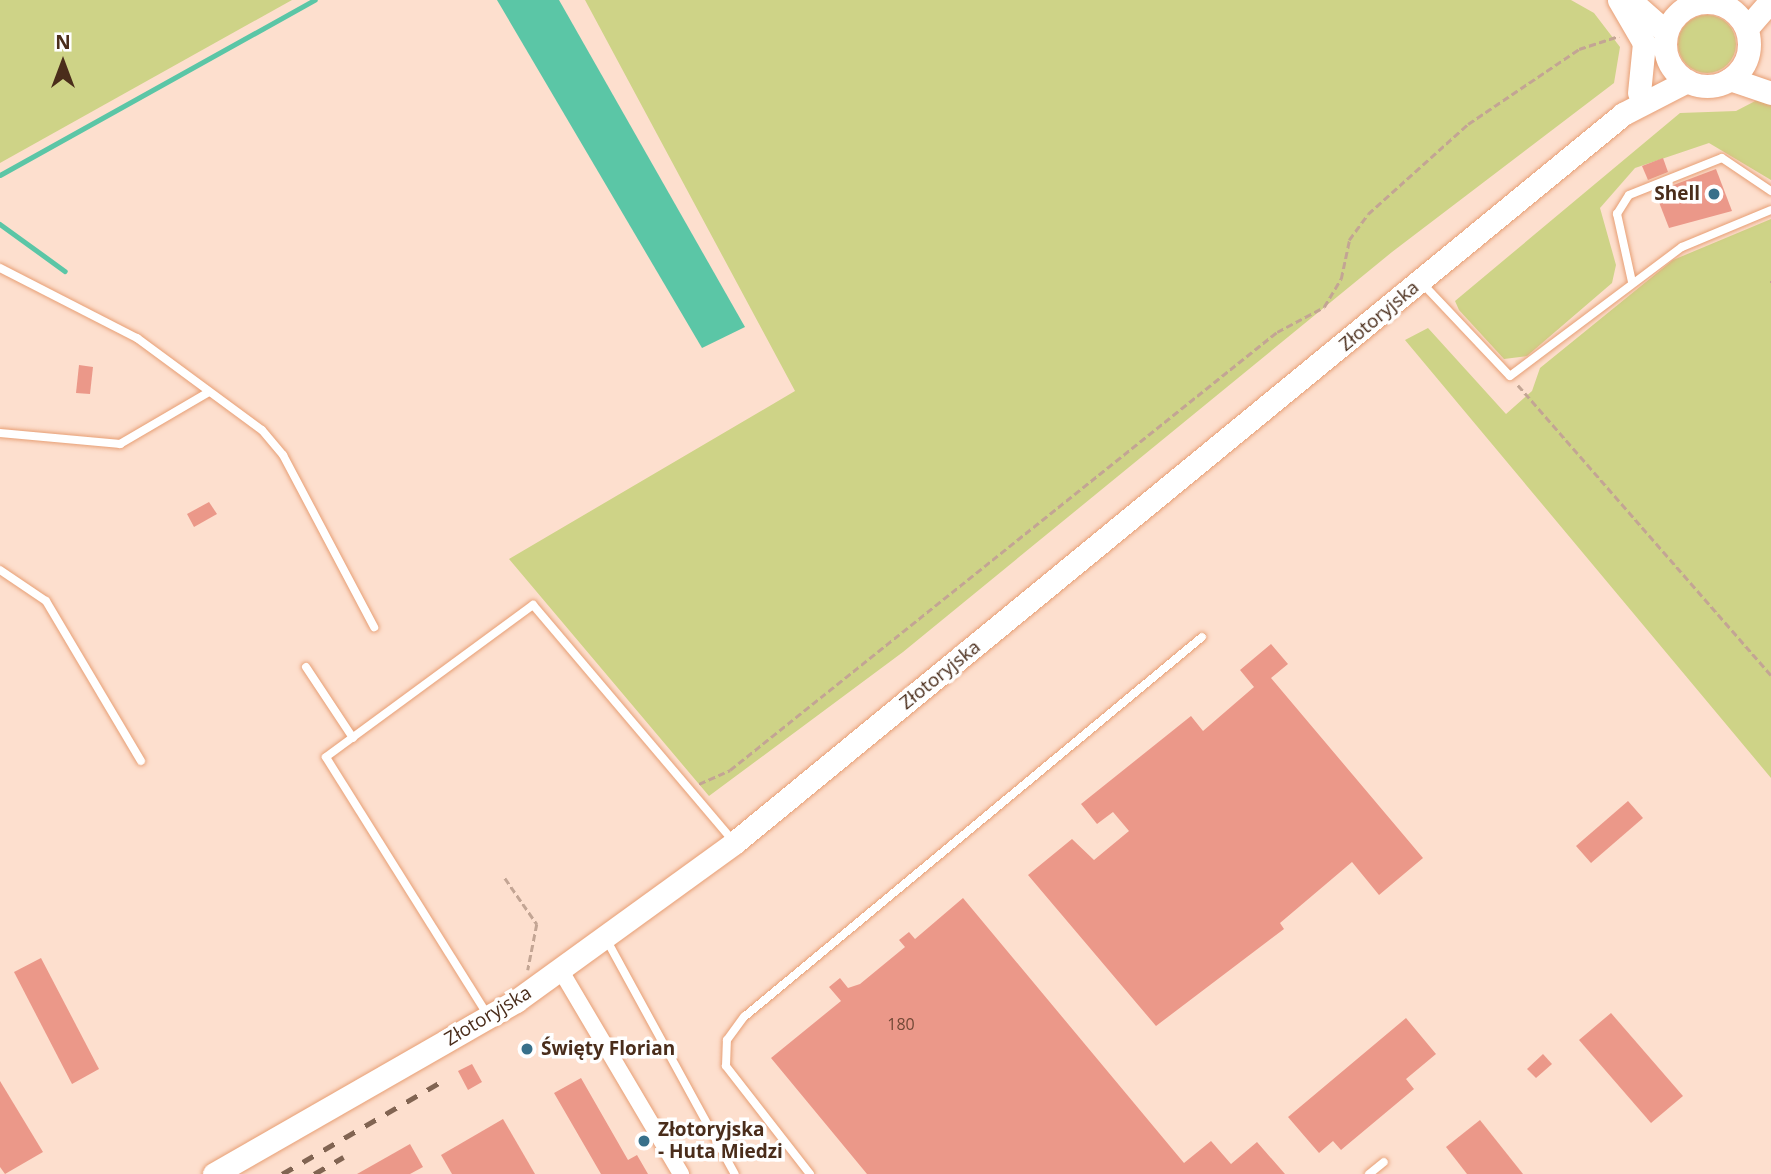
<!DOCTYPE html>
<meta charset="utf-8">
<style>
body{margin:0}
#map{position:relative;width:1771px;height:1174px;overflow:hidden;background:#fddfce;font-family:"Open Sans",sans-serif}
div>[style]{position:absolute}
.green>*{inset:0;background:#ced387}
.round{border-radius:50%}
.water>*{inset:0;background:#5bc6a6}
.stream>*{height:4.5px;margin:-2.25px;padding:0 2.25px;transform-origin:2.25px;border-radius:2.25px;background:#5bc6a6}
.building>*{inset:0;background:#eb9889}
.path>*{height:2.5px;margin-top:-1.25px;transform-origin:0;background:repeating-linear-gradient(90deg,#c3a594 0 7px,transparent 0 10.5px)}
.roads{filter:drop-shadow(0 0 2px #e79f75) drop-shadow(0 0 2px #e79f75)}
.lane>*{height:8px;margin:-4px;padding:0 4px;transform-origin:4px;border-radius:4px;background:#fff}
.street>*{height:16px;margin:-8px;padding:0 8px;transform-origin:8px;border-radius:8px;background:#fff}
.secondary>*{height:23px;margin:-11.5px;padding:0 11.5px;transform-origin:11.5px;border-radius:11.5px;background:#fff}
.secondary>.ring{margin:-11.5px;padding:0;box-sizing:content-box;background:none;border:23px solid #fff;border-radius:50%}
.rail>*{height:4.5px;margin-top:-2.25px;transform-origin:0;background:repeating-linear-gradient(90deg,#816452 0 12px,transparent 0 24px)}
.dots>*{width:19px;height:19px;translate:-50% -50%;box-sizing:border-box;border:4px solid #fff;border-radius:50%}
span{translate:-50% -50%;white-space:nowrap;text-align:center;line-height:1.15;-webkit-text-stroke:7px #fff;paint-order:stroke}
.number-label{font-size:16px;color:#724836}
.number-label span{-webkit-text-stroke-width:0}
.poi-label{font-size:19px;color:#4a2d1b;font-weight:700}
.right{translate:-100% -50%;text-align:right}
.left{translate:0 -50%;text-align:left}
.street-label{font-size:19px;color:#4a2d1b}
.north{position:absolute;left:28px;top:28px;width:70px;height:70px;-webkit-text-stroke:5px #fff;paint-order:stroke;rotate:0deg;font-size:19px;font-weight:700;line-height:28px;text-align:center;color:#4a2d1b}
.north::after{content:'';display:block;margin:auto;width:24px;height:32px;background:#4a2d1b;clip-path:polygon(50% 0,100% 100%,50% 72%,0 100%)}
</style>
<div id="map">
<div class="green">
<i style="clip-path:polygon(0 0,292px 0,0 163px)"></i>
<i style="clip-path:polygon(585px 0,1571px 0,1594px 13px,1620px 47px,1614px 83px,1392px 252px,903px 652px,709px 796px,509px 559px,795px 391px)"></i>
<i class="round" style="left:1678px;top:15px;width:58px;height:58px"></i>
<i style="clip-path:polygon(1761px 98px,1771px 101px,1771px 180px,1709px 143px,1635px 168px,1600px 208px,1616px 265px,1612px 283px,1527px 356px,1504px 359px,1459px 310px,1455px 301px,1680px 113px,1736px 111px)"></i>
<i style="clip-path:polygon(1771px 219px,1771px 778px,1405px 340px,1428px 328px,1506px 414px,1532px 391px,1540px 368px,1673px 260px)"></i>
</div>
<div class="water">
<i style="clip-path:polygon(497px 0,559px 0,745px 327px,702px 348px)"></i>
</div>
<div class="stream">
<i style="left:0;top:175px;width:360px;rotate:-29.1deg"></i>
<i style="left:0;top:224px;width:80px;rotate:35.9deg"></i>
</div>
<div class="building">
<i style="clip-path:polygon(1663px 158px,1668px 172px,1648px 180px,1642px 166px)"></i>
<i style="clip-path:polygon(1716px 169px,1732px 211px,1669px 228px,1655px 192px)"></i>
<i style="clip-path:polygon(79px 365px,93px 367px,90px 394px,76px 393px)"></i>
<i style="clip-path:polygon(209px 502px,217px 514px,194px 527px,187px 514px)"></i>
<i style="clip-path:polygon(1271px 644px,1288px 664px,1271px 678px,1423px 858px,1379px 895px,1352px 862px,1280px 923px,1284px 929px,1156px 1026px,1028px 875px,1072px 839px,1094px 860px,1129px 831px,1113px 812px,1097px 824px,1081px 804px,1191px 716px,1203px 731px,1254px 687px,1240px 670px)"></i>
<i style="clip-path:polygon(1628px 801px,1643px 818px,1591px 863px,1576px 846px)"></i>
<i style="clip-path:polygon(963px 898px,1184px 1163px,1211px 1141px,1231px 1164px,1257px 1142px,1285px 1174px,867px 1174px,771px 1058px,841px 1001px,829px 987px,840px 978px,848px 988px,860px 984px,905px 947px,899px 940px,909px 932px,915px 939px)"></i>
<i style="clip-path:polygon(41px 958px,99px 1069px,72px 1084px,14px 972px)"></i>
<i style="clip-path:polygon(1611px 1013px,1683px 1096px,1651px 1123px,1579px 1040px)"></i>
<i style="clip-path:polygon(1406px 1018px,1436px 1054px,1406px 1079px,1414px 1089px,1341px 1150px,1333px 1141px,1319px 1153px,1288px 1117px)"></i>
<i style="clip-path:polygon(1543px 1054px,1552px 1064px,1536px 1078px,1527px 1069px)"></i>
<i style="clip-path:polygon(472px 1064px,482px 1082px,468px 1090px,458px 1071px)"></i>
<i style="clip-path:polygon(581px 1078px,628px 1160px,637px 1155px,648px 1174px,601px 1174px,554px 1093px)"></i>
<i style="clip-path:polygon(0 1081px,43px 1152px,5px 1174px,0 1167px)"></i>
<i style="clip-path:polygon(503px 1119px,535px 1174px,452px 1174px,441px 1155px)"></i>
<i style="clip-path:polygon(1480px 1120px,1523px 1174px,1467px 1174px,1446px 1147px)"></i>
<i style="clip-path:polygon(410px 1144px,423px 1167px,410px 1174px,357px 1174px)"></i>
</div>
<div class="path">
<i style="left:1770px;top:282px;width:1px"></i>
<i style="left:1518px;top:385px;width:385px;rotate:48.9deg"></i>
<i style="left:699px;top:784px;width:34px;rotate:-24deg"></i>
<i style="left:730px;top:770px;width:701px;rotate:-38.69deg"></i>
<i style="left:1277px;top:332px;width:53px;rotate:-28deg"></i>
<i style="left:1324px;top:307px;width:33px;rotate:-59deg"></i>
<i style="left:1341px;top:279px;width:40px;rotate:-78deg"></i>
<i style="left:1349px;top:240px;width:32px;rotate:-54deg"></i>
<i style="left:1368px;top:214px;width:135px;rotate:-42deg"></i>
<i style="left:1468px;top:124px;width:134px;rotate:-34deg"></i>
<i style="left:1579px;top:49px;width:42px;rotate:-18deg"></i>
<i style="left:505px;top:878px;width:56px;rotate:55.2deg"></i>
<i style="left:537px;top:924px;width:47px;rotate:101.1deg"></i>
<i style="left:732px;top:1144px;width:32px;rotate:-32deg"></i>
</div>
<div class="roads">
<div class="lane">
<i style="left:0;top:268px;width:154px;rotate:27.1deg"></i>
<i style="left:137px;top:338px;width:155px;rotate:36.4deg"></i>
<i style="left:262px;top:430px;width:33px;rotate:50deg"></i>
<i style="left:283px;top:455px;width:195px;rotate:62.1deg"></i>
<i style="left:1421px;top:282px;width:129px;rotate:46.6deg"></i>
<i style="left:1510px;top:376px;width:215px;rotate:-36.9deg"></i>
<i style="left:1682px;top:247px;width:96px;rotate:-22.6deg"></i>
<i style="left:1632px;top:282px;width:70px;rotate:-102.4deg"></i>
<i style="left:1617px;top:214px;width:22px;rotate:-58deg"></i>
<i style="left:1629px;top:195px;width:100px;rotate:-21.7deg"></i>
<i style="left:1722px;top:158px;width:59px;rotate:34deg"></i>
<i style="left:0;top:433px;width:121px;rotate:5.2deg"></i>
<i style="left:120px;top:444px;width:103px;rotate:-30.3deg"></i>
<i style="left:0;top:570px;width:55px;rotate:34deg"></i>
<i style="left:46px;top:601px;width:186px;rotate:59.3deg"></i>
<i style="left:306px;top:667px;width:85px;rotate:56.5deg"></i>
<i style="left:605px;top:937px;width:270px;rotate:61.3deg"></i>
<i style="left:487px;top:1014px;width:303px;rotate:-122.1deg"></i>
<i style="left:326px;top:757px;width:257px;rotate:-36.3deg"></i>
<i style="left:533px;top:605px;width:308px;rotate:49.7deg"></i>
<i style="left:810px;top:1174px;width:137px;rotate:-127.9deg"></i>
<i style="left:726px;top:1066px;width:26px;rotate:-88deg"></i>
<i style="left:727px;top:1040px;width:29px;rotate:-54deg"></i>
<i style="left:744px;top:1017px;width:595px;rotate:-39.68deg"></i>
<i style="left:1369px;top:1174px;width:19px;rotate:-39deg"></i>
</div>
<div class="street">
<i style="left:561px;top:971px;width:236px;rotate:59.4deg"></i>
</div>
<div class="secondary">
<i style="left:1619px;top:0;width:50px;rotate:59.8deg"></i>
<i style="left:1644px;top:43px;width:50px;rotate:95.7deg"></i>
<i style="left:1630px;top:0;width:48px;rotate:41.6deg"></i>
<i class="ring" style="left:1665px;top:2px;width:61px;height:61px"></i>
<i style="left:1747px;top:28px;width:37px;rotate:-49deg"></i>
<i style="left:1730px;top:79px;width:43px;rotate:18.9deg"></i>
<i style="left:214px;top:1174px;width:348px;rotate:-29.8deg"></i>
<i style="left:516px;top:1001px;width:269px;rotate:-35.9deg"></i>
<i style="left:734px;top:843px;width:1150px;rotate:-39.35deg"></i>
<i style="left:1623px;top:114px;width:72px;rotate:-27.3deg"></i>
</div>
</div>
<div class="rail">
<i style="left:282px;top:1174px;width:184px;rotate:-30.1deg"></i>
<i style="left:314px;top:1174px;width:34px;rotate:-30deg"></i>
</div>
<div class="dots">
<i style="left:1714px;top:194px;background:#38708a"></i>
<i style="left:527px;top:1049px;background:#38708a"></i>
<i style="left:644px;top:1141px;background:#38708a"></i>
</div>
<div class="number-label">
<span style="left:901px;top:1024px">180</span>
</div>
<div class="poi-label">
<span class="right" style="left:1700px;top:194px">Shell</span>
<span class="left" style="left:541px;top:1049px">Święty Florian</span>
<span class="left" style="left:658px;top:1141px">Złotoryjska<br>- Huta Miedzi</span>
</div>
<div class="street-label">
<span style="left:1379px;top:316px;rotate:-40deg">Złotoryjska</span>
<span style="left:940px;top:675px;rotate:-39deg">Złotoryjska</span>
<span style="left:488px;top:1016px;rotate:-31deg">Złotoryjska</span>
</div>
<div class="north">N</div>
</div>
